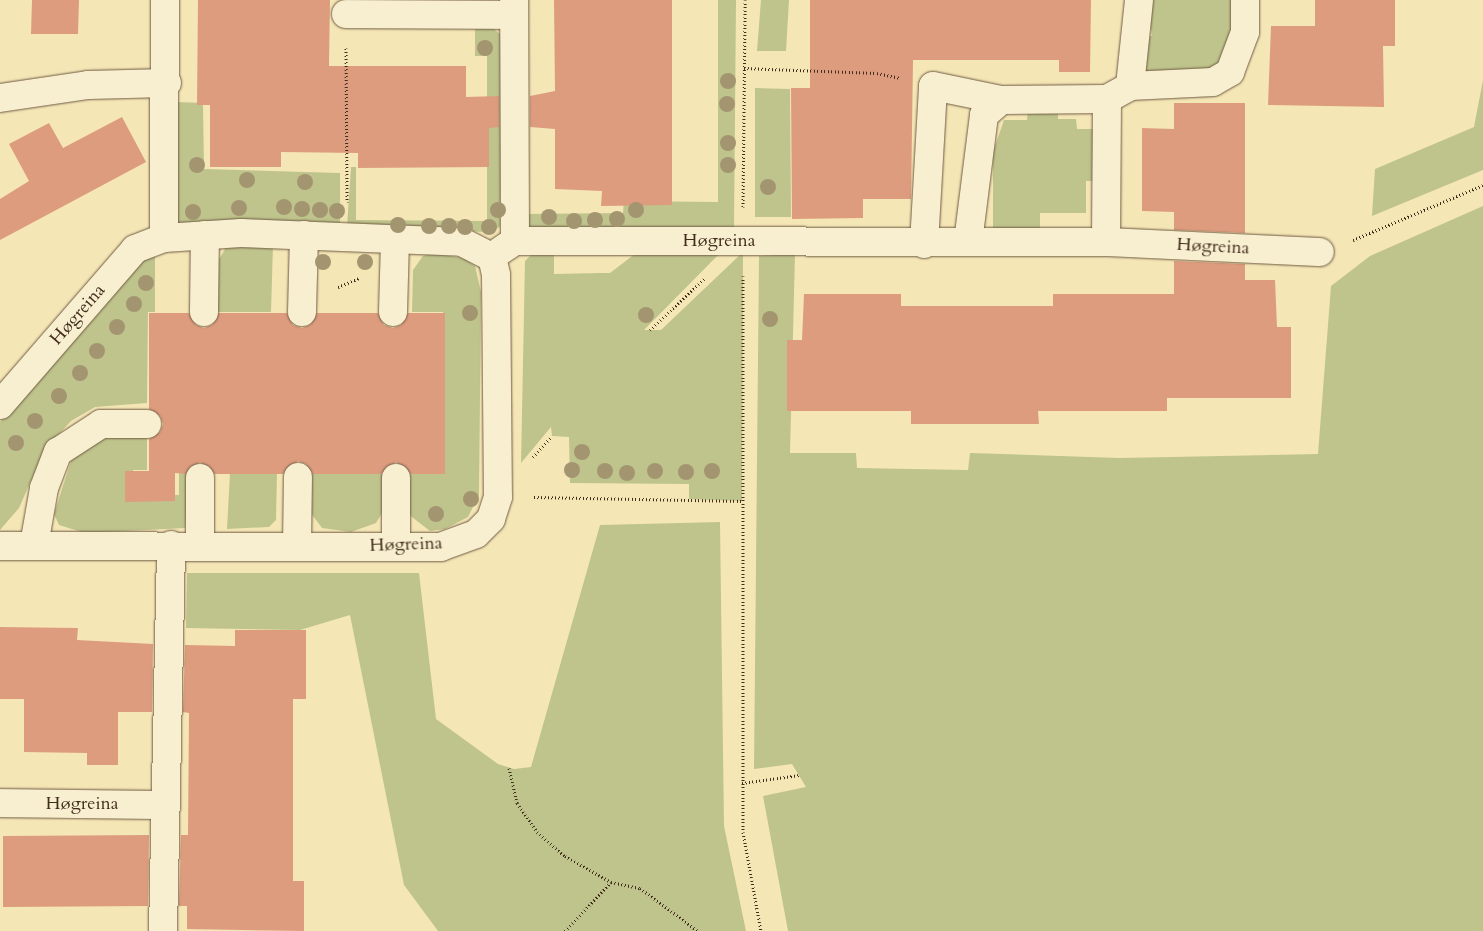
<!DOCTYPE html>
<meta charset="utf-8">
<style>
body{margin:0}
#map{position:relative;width:1483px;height:931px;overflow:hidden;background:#f5e6b6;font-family:Cardo,serif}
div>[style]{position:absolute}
.green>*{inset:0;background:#bfc48c}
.building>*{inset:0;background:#de9c7e}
.path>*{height:3px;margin-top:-1.5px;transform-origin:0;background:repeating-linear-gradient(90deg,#422d1d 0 1px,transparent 0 3.5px)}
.roads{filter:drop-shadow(0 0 1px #6f5b43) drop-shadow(0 0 1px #6f5b43)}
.minor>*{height:28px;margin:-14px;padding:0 14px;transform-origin:14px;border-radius:14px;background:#f8efd0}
.trees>*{width:16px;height:16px;margin:-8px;border-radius:50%;background:#a49571}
span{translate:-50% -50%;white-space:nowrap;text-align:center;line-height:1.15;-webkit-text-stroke:4.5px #f8efd0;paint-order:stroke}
.street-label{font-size:18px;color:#422d1d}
</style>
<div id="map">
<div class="green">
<i style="clip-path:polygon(718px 0,736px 0,734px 229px,522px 229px,523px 214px,623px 213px,624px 201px,718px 202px)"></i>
<i style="clip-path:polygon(761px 0,789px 0,786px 51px,757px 51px)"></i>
<i style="clip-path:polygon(1149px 0,1231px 0,1231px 52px,1211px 73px,1146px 71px,1147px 36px,1152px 36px,1151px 29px,1144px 28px)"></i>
<i style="clip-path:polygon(475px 28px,494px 29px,503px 37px,500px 227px,488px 232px,347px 227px,351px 167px,356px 167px,356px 220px,487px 221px,487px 56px,475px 56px)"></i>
<i style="clip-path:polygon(1483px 80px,1483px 170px,1372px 216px,1375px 169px,1474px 127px)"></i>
<i style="clip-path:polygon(755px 88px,790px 89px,791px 217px,755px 217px)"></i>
<i style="clip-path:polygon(177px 102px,203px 103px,204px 169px,340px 173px,340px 227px,174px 225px)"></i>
<i style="clip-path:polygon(1028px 108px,1058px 109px,1058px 119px,1076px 119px,1077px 129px,1095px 129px,1095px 181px,1086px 181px,1086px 213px,1040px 213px,1040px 232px,993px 232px,993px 152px,1004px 120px,1027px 120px)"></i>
<i style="clip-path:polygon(1483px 206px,1483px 931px,788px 931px,763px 796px,806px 787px,792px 764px,754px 769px,759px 256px,795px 254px,790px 453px,856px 453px,857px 468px,968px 470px,970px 453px,1119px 458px,1318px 454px,1331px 286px,1370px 256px)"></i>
<i style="clip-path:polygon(228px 244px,273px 245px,271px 312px,217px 312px,217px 263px)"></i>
<i style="clip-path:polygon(724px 249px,644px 330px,661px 330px,743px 252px,742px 501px,689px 499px,689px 484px,570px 483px,569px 437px,552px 436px,551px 427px,521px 463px,525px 261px,535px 251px,554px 250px,554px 274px,599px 273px,610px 273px,640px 250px)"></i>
<i style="clip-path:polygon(155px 252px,155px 312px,148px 312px,147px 403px,95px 407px,71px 421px,45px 449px,19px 508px,0 530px,0 422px,139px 259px)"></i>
<i style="clip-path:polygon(432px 253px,463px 258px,475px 266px,481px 292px,479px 495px,468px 517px,445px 529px,430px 531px,408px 514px,407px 473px,443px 473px,443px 312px,412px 312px,413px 270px,423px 256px)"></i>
<i style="clip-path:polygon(104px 437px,147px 437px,147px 470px,133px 470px,133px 495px,179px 495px,179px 473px,189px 473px,185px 528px,85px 533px,59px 525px,54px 514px,72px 458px)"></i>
<i style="clip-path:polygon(230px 473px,277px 473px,276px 520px,269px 527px,227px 529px)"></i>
<i style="clip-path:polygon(308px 473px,385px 474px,382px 513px,376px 523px,351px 532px,322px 528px,307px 508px)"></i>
<i style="clip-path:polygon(720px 522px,724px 826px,746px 931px,438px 931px,404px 885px,350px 615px,300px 630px,186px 628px,187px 573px,419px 573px,436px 719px,498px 764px,514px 769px,531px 767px,600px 525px)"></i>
</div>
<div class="building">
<i style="clip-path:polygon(32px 0,79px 0,78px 34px,31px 34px)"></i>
<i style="clip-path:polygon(198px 0,330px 0,329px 66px,466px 66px,466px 97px,499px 96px,499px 127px,489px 128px,489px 167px,358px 168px,358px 153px,281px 152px,281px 167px,210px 167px,210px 105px,197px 105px)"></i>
<i style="clip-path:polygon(554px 0,672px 0,672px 205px,601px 206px,602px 191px,555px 189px,555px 129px,530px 127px,530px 96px,555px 91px)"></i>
<i style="clip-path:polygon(810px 0,1091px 0,1090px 72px,1059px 72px,1059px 60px,913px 60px,911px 199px,863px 199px,863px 218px,792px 219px,791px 88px,810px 88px)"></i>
<i style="clip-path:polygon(1315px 0,1395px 0,1395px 46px,1383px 46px,1384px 107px,1268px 105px,1271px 26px,1315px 26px)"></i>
<i style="clip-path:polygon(1174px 103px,1245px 103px,1245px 233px,1174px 230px,1174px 212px,1142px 211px,1142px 128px,1174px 129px)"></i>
<i style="clip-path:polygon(122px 117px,146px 162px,0 240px,0 199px,29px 181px,9px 144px,49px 123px,63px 148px)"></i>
<i style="clip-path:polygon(1174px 261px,1245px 264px,1245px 280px,1275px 280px,1277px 327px,1291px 327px,1291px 398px,1167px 398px,1167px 411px,1038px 411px,1039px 424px,911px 424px,911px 411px,787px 411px,787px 340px,802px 340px,804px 294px,901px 294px,901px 306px,1053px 306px,1053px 294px,1174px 294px)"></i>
<i style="clip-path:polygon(149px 313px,189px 313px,196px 325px,204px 328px,212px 325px,219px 313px,287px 313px,293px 325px,302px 328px,310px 325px,317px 313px,378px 313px,384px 325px,393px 328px,401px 325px,408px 313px,445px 313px,445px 474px,411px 474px,396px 462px,381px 474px,313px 474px,306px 464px,298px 461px,283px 474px,214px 474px,200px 462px,186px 474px,175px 473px,175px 501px,125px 502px,125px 471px,149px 471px,149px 439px,160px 432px,163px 424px,160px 416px,149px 409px)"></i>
<i style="clip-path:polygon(0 627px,78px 628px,77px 640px,153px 644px,152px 712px,118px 712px,118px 765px,87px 765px,87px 753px,24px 752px,24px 699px,0 699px)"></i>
<i style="clip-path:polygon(235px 630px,306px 630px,306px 699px,293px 699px,293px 881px,304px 881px,304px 931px,187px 929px,187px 906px,179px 906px,181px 835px,188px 835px,189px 713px,183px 712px,185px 645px,235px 646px)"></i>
<i style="clip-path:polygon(149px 835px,148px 906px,3px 907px,3px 836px)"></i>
</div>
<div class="path">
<i style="left:346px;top:48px;width:154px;rotate:89.6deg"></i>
<i style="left:744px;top:68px;width:133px;rotate:2.2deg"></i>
<i style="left:877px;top:73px;width:24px;rotate:12deg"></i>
<i style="left:743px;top:207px;width:207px;rotate:-89.4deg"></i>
<i style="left:1353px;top:240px;width:141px;rotate:-22.9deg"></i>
<i style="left:743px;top:276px;width:556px;rotate:90deg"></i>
<i style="left:743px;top:832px;width:101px;rotate:79.7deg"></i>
<i style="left:338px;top:287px;width:23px;rotate:-23deg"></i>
<i style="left:650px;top:330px;width:76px;rotate:-43.4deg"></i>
<i style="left:533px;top:457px;width:28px;rotate:-48deg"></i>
<i style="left:534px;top:497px;width:208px;rotate:1.1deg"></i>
<i style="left:509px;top:768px;width:36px;rotate:77deg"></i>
<i style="left:517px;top:803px;width:35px;rotate:55deg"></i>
<i style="left:537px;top:832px;width:37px;rotate:41deg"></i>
<i style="left:565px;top:856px;width:53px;rotate:29.5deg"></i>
<i style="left:611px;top:882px;width:30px;rotate:12deg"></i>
<i style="left:640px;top:888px;width:72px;rotate:36.6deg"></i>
<i style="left:742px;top:783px;width:58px;rotate:-8deg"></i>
<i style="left:565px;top:931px;width:67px;rotate:-46.8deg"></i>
</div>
<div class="roads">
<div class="minor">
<i style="left:346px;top:14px;width:168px;rotate:0.3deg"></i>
<i style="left:1130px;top:86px;width:86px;rotate:-84deg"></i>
<i style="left:0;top:98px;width:89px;rotate:-8.4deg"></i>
<i style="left:88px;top:85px;width:79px;rotate:-1.5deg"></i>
<i style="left:164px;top:238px;width:238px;rotate:-89.8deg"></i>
<i style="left:515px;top:241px;width:591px;rotate:0.1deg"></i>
<i style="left:1106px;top:242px;width:143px;rotate:-89.6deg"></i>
<i style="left:1107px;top:99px;width:26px;rotate:-29deg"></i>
<i style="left:1130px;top:86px;width:83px;rotate:-2.8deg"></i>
<i style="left:1213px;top:82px;width:20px;rotate:-30deg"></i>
<i style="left:1230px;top:72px;width:43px;rotate:-69.4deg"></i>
<i style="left:1245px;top:32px;width:32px;rotate:-90deg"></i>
<i style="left:968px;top:242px;width:128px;rotate:-82.8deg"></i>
<i style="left:984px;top:115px;width:23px;rotate:-41deg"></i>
<i style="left:1001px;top:100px;width:106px;rotate:-0.5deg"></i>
<i style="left:1106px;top:242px;width:214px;rotate:2.7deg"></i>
<i style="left:924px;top:244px;width:158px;rotate:-86.7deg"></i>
<i style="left:933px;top:86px;width:69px;rotate:11.6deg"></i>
<i style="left:500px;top:251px;width:18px;rotate:-34deg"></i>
<i style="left:515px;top:241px;width:241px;rotate:-90.2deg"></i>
<i style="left:204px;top:312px;width:77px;rotate:-89.3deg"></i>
<i style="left:302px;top:312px;width:77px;rotate:-88.5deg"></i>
<i style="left:393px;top:312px;width:73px;rotate:-88.4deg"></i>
<i style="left:0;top:405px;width:206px;rotate:-49.1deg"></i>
<i style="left:135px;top:249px;width:31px;rotate:-21deg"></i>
<i style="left:164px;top:238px;width:77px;rotate:-3.7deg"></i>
<i style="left:241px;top:233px;width:221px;rotate:2.3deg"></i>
<i style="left:462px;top:242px;width:34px;rotate:27deg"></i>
<i style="left:492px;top:257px;width:18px;rotate:77deg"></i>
<i style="left:496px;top:275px;width:222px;rotate:89.5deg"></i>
<i style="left:498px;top:497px;width:23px;rotate:108deg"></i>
<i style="left:491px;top:519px;width:21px;rotate:135deg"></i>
<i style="left:476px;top:534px;width:37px;rotate:160deg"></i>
<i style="left:441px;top:547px;width:441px;rotate:-179.9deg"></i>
<i style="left:34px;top:545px;width:58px;rotate:-80deg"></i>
<i style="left:44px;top:488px;width:39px;rotate:-69deg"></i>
<i style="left:58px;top:452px;width:51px;rotate:-33.1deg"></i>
<i style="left:101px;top:424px;width:46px"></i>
<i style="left:200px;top:545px;width:67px;rotate:-90deg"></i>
<i style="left:297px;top:546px;width:69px;rotate:-89.2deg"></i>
<i style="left:396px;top:547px;width:69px;rotate:-90deg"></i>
<i style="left:0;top:803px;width:165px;rotate:0.7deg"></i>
<i style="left:163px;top:931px;width:386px;rotate:-88.8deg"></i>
</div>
</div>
<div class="trees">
<i style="left:485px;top:48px"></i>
<i style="left:728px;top:81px"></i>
<i style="left:727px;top:104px"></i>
<i style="left:728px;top:143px"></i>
<i style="left:197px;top:165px"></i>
<i style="left:728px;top:165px"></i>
<i style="left:247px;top:180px"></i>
<i style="left:305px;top:182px"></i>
<i style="left:768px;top:187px"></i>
<i style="left:284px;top:207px"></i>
<i style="left:239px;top:208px"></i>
<i style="left:302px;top:209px"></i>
<i style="left:320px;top:210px"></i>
<i style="left:498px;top:210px"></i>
<i style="left:636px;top:210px"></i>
<i style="left:337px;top:211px"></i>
<i style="left:193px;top:212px"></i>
<i style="left:549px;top:217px"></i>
<i style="left:617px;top:219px"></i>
<i style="left:595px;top:220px"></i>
<i style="left:574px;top:221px"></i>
<i style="left:398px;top:225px"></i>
<i style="left:429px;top:226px"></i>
<i style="left:449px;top:226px"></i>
<i style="left:465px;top:227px"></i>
<i style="left:489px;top:227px"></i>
<i style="left:323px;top:262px"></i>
<i style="left:365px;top:262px"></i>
<i style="left:146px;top:283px"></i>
<i style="left:134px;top:304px"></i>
<i style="left:470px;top:313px"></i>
<i style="left:646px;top:315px"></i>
<i style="left:770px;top:319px"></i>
<i style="left:117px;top:327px"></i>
<i style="left:97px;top:351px"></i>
<i style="left:80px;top:373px"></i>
<i style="left:59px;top:396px"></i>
<i style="left:35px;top:421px"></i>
<i style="left:16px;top:443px"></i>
<i style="left:582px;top:452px"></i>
<i style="left:572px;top:470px"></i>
<i style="left:605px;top:471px"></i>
<i style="left:655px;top:471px"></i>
<i style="left:712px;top:471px"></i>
<i style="left:686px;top:472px"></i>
<i style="left:627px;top:473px"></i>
<i style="left:471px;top:499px"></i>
<i style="left:436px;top:514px"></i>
</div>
<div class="street-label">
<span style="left:719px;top:241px">Høgreina</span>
<span style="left:1213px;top:247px;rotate:3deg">Høgreina</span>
<span style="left:78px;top:315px;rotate:-49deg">Høgreina</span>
<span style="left:406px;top:545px;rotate:-2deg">Høgreina</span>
<span style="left:82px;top:804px">Høgreina</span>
</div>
</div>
